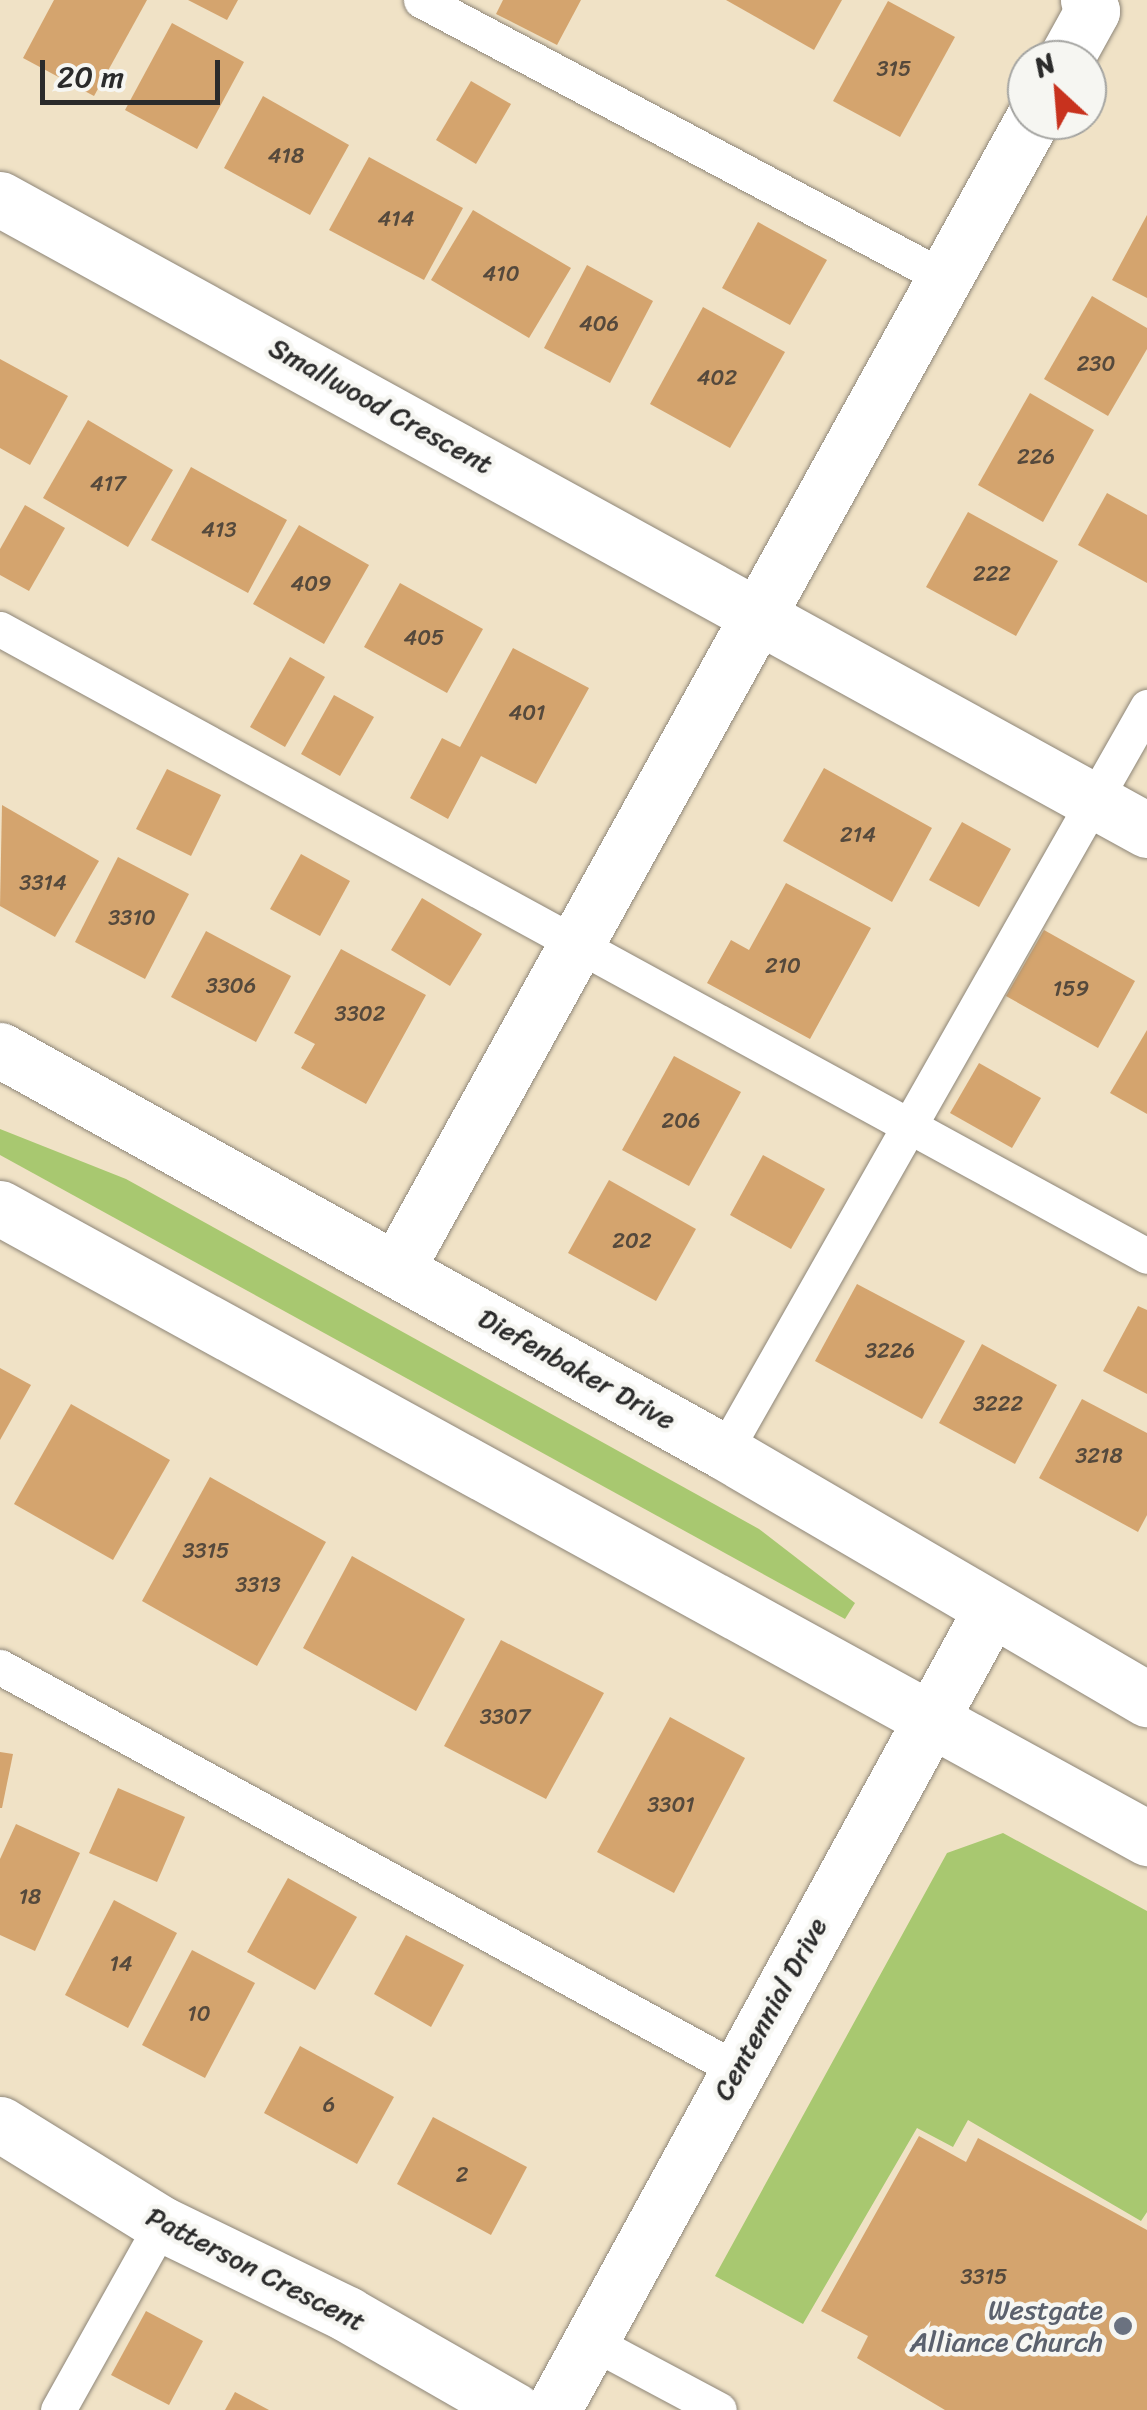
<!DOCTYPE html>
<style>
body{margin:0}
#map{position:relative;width:1147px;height:2410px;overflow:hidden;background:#f0e2c6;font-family:Sriracha,sans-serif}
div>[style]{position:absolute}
.green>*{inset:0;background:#a8c870}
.building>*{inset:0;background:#d4a46e}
.roads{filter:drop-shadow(0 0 2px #8e8678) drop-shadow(0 0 2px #8e8678)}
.service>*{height:35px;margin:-17.5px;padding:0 17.5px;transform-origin:17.5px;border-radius:17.5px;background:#fff}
.minor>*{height:55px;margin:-27.5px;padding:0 27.5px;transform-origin:27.5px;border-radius:27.5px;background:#fff}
.tertiary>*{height:55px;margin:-27.5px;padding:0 27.5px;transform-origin:27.5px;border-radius:27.5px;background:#fff}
.dots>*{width:28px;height:28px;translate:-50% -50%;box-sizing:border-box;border:5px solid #f6f6f2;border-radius:50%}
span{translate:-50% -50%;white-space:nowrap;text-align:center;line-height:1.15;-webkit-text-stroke:9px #f6f6f2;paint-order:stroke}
.number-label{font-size:22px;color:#55493c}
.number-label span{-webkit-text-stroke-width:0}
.street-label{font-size:28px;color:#2b2b2b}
.worship-label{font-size:28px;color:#5b616d}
.right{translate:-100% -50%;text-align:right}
.north{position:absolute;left:1007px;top:40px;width:100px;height:100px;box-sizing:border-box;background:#f6f6f2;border:2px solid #a5a5a2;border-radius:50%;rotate:334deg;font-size:28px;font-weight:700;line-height:40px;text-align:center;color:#2b2b2b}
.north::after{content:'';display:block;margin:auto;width:35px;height:45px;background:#c8321e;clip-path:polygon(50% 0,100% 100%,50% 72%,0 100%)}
.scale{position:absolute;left:40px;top:60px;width:180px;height:45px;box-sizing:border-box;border:5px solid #2b2b2b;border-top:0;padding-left:12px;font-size:30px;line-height:35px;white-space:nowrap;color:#2b2b2b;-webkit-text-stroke:8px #f6f6f2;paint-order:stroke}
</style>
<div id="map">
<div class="green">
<i style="clip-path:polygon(0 1129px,126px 1179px,696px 1494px,759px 1529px,855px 1603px,845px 1619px,0 1155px)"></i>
<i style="clip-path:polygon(1003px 1833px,1147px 1911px,1147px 2212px,1141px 2221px,968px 2120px,953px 2147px,917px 2128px,803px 2324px,715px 2276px,947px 1853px)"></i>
</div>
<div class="building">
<i style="clip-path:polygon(54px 0,147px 0,94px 96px,23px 58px)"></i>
<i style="clip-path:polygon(188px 0,238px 0,227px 20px)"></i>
<i style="clip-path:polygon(503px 0,581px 0,557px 45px,496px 14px)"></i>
<i style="clip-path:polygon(726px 0,842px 0,814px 50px)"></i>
<i style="clip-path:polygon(888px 1px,955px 37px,900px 137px,833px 101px)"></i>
<i style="clip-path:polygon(172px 23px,244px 62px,197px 149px,125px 110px)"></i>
<i style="clip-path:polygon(471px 81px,511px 104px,476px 164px,436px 140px)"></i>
<i style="clip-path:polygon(263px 96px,349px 145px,310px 215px,224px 168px)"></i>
<i style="clip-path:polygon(369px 157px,463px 208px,424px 280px,329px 230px)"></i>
<i style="clip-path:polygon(473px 210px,571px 268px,529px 338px,431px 280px)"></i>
<i style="clip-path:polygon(1147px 215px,1147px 298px,1112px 280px)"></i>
<i style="clip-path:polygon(758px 222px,827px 260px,790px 325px,722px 288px)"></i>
<i style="clip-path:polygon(587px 265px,653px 301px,610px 383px,544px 348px)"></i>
<i style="clip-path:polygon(1092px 296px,1147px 328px,1147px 349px,1108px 416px,1044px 379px)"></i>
<i style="clip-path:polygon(703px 307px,785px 352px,730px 448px,650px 404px)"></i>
<i style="clip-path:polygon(0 359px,68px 396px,30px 465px,0 448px)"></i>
<i style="clip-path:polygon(1030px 393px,1094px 430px,1043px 522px,978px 485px)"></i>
<i style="clip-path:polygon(88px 420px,173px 470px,128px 547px,43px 498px)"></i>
<i style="clip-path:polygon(191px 467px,287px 520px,248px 593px,151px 540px)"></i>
<i style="clip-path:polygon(1107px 493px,1147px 515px,1147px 583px,1078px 545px)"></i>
<i style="clip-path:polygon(25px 505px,65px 528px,29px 591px,0 575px,0 549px)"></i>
<i style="clip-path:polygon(968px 512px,1058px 561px,1016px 636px,926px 587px)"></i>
<i style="clip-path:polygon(299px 525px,369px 565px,324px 644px,253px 604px)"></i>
<i style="clip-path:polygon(400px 583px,483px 629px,447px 693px,364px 647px)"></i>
<i style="clip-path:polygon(513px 648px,589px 688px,536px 784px,481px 756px,448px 819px,410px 798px,442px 738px,460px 747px)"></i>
<i style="clip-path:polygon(290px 657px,325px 677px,285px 747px,250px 727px)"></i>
<i style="clip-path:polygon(334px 695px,374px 717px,340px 776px,301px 754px)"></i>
<i style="clip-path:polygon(824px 768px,932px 828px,892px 902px,783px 841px)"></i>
<i style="clip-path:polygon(167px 769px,221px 795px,191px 856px,136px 829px)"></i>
<i style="clip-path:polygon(2px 805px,99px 861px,55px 937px,0 906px)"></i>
<i style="clip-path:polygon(962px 822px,1011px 849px,979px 907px,929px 880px)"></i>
<i style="clip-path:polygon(301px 854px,350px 881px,320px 936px,270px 909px)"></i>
<i style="clip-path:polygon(118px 857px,189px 894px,145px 979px,75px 942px)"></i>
<i style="clip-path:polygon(786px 883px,871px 928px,810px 1039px,707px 983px,731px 940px,749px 950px)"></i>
<i style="clip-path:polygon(422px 898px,482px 934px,450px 986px,391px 950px)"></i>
<i style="clip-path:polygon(1044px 930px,1135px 981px,1098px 1048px,1006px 996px)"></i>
<i style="clip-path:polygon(206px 931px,291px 976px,256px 1042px,171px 997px)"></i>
<i style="clip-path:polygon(341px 949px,426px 995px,366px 1104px,301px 1068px,315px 1044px,294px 1033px)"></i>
<i style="clip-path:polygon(1147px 1030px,1147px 1114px,1110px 1093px)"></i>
<i style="clip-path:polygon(674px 1056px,741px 1092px,689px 1186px,622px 1150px)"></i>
<i style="clip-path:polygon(979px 1063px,1041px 1098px,1012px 1148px,950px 1113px)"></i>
<i style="clip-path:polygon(763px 1155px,825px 1189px,791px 1249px,730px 1215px)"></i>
<i style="clip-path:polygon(609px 1180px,696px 1229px,656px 1301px,568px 1253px)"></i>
<i style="clip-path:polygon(857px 1284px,965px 1341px,922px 1419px,815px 1361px)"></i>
<i style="clip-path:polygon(1138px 1306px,1147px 1310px,1147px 1394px,1103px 1371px)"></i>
<i style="clip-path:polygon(982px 1344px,1057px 1385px,1015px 1464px,939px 1423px)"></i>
<i style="clip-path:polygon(0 1368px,31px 1385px,0 1440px)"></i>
<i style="clip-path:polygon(1082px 1399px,1147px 1433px,1147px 1515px,1138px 1532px,1039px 1478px)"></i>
<i style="clip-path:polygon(71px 1404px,170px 1460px,113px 1560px,14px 1504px)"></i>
<i style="clip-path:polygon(210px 1477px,326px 1542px,257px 1666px,142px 1601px)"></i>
<i style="clip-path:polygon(352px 1556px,465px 1619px,416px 1711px,303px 1648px)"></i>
<i style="clip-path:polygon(501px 1640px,604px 1693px,546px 1799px,444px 1746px)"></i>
<i style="clip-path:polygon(670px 1717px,745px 1758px,674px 1893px,597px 1852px)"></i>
<i style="clip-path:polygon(0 1752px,13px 1754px,2px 1808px,0 1808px)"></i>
<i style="clip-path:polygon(118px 1788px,185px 1817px,157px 1882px,89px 1853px)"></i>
<i style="clip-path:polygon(16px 1824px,80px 1853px,35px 1951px,0 1935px,0 1859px)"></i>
<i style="clip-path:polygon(288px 1878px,357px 1917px,315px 1990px,247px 1952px)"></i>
<i style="clip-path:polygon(114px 1900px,177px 1933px,128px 2028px,65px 1995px)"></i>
<i style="clip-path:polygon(406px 1935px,464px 1965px,431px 2027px,374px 1994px)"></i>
<i style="clip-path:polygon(192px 1950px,255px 1983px,205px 2078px,142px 2045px)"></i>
<i style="clip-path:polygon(300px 2046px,394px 2097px,357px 2164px,264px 2113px)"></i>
<i style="clip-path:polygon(433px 2117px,527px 2167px,491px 2235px,397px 2184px)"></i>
<i style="clip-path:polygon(919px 2136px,966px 2162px,978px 2138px,1147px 2230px,1147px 2410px,945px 2410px,857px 2358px,868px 2336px,821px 2311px)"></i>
<i style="clip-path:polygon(146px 2311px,203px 2341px,169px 2405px,111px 2375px)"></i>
<i style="clip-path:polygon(235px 2392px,269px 2410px,225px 2410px)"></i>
</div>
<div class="roads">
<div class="service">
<i style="left:421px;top:0;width:593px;rotate:27.95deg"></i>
<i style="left:0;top:629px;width:1307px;rotate:28.66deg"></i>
<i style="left:724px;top:1452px;width:857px;rotate:-60.41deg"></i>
<i style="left:0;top:1667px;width:839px;rotate:28.64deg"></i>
<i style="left:590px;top:2341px;width:146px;rotate:28.1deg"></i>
<i style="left:58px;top:2410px;width:213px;rotate:-60.8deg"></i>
</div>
<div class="minor">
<i style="left:1065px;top:60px;width:56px;rotate:-61.1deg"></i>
<i style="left:1092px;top:11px;width:12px;rotate:-110deg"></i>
<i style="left:0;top:199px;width:1309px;rotate:28.82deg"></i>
<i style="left:397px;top:1268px;width:1312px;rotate:-61.05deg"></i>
<i style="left:0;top:2124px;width:190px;rotate:31.7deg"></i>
<i style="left:162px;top:2224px;width:206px;rotate:25.9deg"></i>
<i style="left:347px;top:2314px;width:193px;rotate:29.9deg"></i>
<i style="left:553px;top:2410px;width:911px;rotate:-61.32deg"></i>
</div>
<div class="tertiary">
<i style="left:0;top:1050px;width:828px;rotate:29.04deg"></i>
<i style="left:724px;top:1452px;width:490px;rotate:30.3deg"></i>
<i style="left:0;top:1208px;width:1309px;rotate:28.78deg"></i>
</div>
</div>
<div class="dots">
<i style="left:1123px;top:2326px;background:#6b7280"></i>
</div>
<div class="number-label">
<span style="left:894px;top:69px">315</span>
<span style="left:286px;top:156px">418</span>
<span style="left:396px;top:219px">414</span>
<span style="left:501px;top:274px">410</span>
<span style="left:599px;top:324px">406</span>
<span style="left:1096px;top:364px">230</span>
<span style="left:717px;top:378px">402</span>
<span style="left:1036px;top:457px">226</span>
<span style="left:108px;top:484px">417</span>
<span style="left:219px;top:530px">413</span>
<span style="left:992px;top:574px">222</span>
<span style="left:311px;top:584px">409</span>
<span style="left:424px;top:638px">405</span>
<span style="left:527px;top:713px">401</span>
<span style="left:858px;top:835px">214</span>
<span style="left:43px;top:883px">3314</span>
<span style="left:132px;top:918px">3310</span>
<span style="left:783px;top:966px">210</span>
<span style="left:231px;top:986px">3306</span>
<span style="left:1071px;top:989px">159</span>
<span style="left:360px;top:1014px">3302</span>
<span style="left:681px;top:1121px">206</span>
<span style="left:632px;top:1241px">202</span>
<span style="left:890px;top:1351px">3226</span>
<span style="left:998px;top:1404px">3222</span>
<span style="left:1099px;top:1456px">3218</span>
<span style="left:206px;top:1551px">3315</span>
<span style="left:258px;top:1585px">3313</span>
<span style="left:505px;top:1717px">3307</span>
<span style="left:671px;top:1805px">3301</span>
<span style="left:30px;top:1897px">18</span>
<span style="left:121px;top:1964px">14</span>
<span style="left:199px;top:2014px">10</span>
<span style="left:329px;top:2105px">6</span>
<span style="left:462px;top:2175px">2</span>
<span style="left:984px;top:2277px">3315</span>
</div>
<div class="street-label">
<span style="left:381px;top:406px;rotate:29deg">Smallwood Crescent</span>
<span style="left:577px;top:1369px;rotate:29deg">Diefenbaker Drive</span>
<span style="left:770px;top:2009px;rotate:-61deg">Centennial Drive</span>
<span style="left:256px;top:2269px;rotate:27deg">Patterson Crescent</span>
</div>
<div class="worship-label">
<span class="right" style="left:1103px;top:2326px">Westgate<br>Alliance Church</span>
</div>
<div class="north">N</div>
<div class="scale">20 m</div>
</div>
